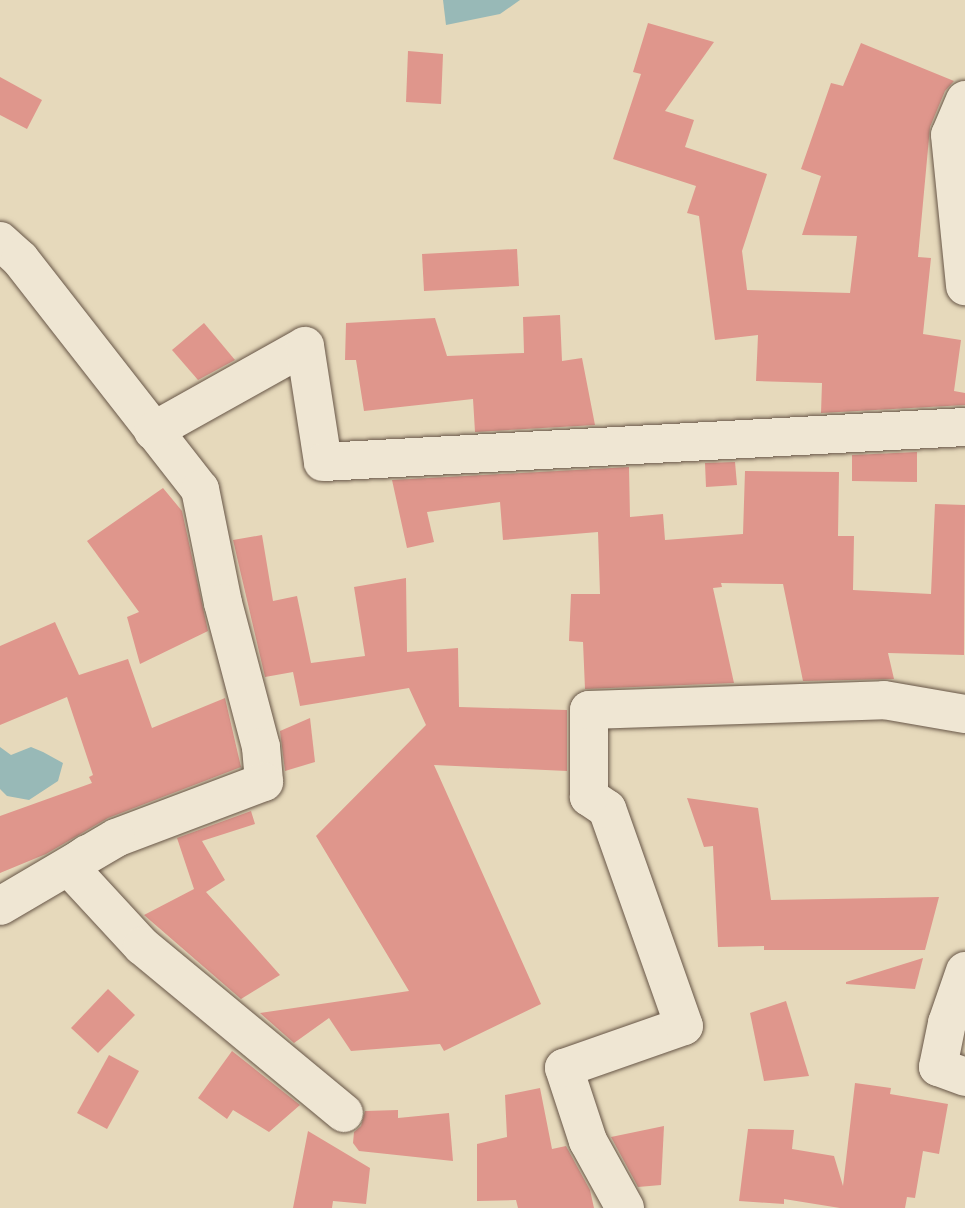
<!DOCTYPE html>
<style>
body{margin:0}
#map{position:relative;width:965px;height:1208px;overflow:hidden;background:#e6d9bb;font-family:"IM FELL Double Pica",serif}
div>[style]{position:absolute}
.water>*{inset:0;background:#98b9b7}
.building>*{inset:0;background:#df968c}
.roads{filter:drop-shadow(0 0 2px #675647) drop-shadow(0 0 2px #675647)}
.minor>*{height:38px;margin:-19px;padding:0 19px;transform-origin:19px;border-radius:19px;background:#efe6d3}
span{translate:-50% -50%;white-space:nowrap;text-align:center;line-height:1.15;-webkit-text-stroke:7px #efe6d3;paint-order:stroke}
</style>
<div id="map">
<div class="water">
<i style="clip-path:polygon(443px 0,520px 0,500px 14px,446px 25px)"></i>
<i style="clip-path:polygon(0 747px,11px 755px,31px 747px,43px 752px,63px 763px,58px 781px,29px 800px,7px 796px,0 789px)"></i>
</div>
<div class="building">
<i style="clip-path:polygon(648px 23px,714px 42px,665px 111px,694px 120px,685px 147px,767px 174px,742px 251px,747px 290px,850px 293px,857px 236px,802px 235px,821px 176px,801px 169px,831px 83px,843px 86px,861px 43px,954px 81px,945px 91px,930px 127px,918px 257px,931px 258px,923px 334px,961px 340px,954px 391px,965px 393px,965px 405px,821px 413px,822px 383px,756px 381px,758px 335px,715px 340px,699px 216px,687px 213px,696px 186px,613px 159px,641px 74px,633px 72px)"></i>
<i style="clip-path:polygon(408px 51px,443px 54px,441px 104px,406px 102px)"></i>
<i style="clip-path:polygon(0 77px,42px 100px,27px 129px,0 115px)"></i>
<i style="clip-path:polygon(517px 249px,519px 286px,424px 291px,422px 254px)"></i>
<i style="clip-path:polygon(560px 315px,562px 361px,582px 358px,595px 425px,475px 432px,473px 399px,364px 411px,356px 360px,345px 360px,346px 323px,435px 318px,447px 356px,524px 353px,523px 317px)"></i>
<i style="clip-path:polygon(204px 323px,235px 360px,198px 380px,172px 350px)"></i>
<i style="clip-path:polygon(917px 452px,917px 482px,852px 481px,852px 455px)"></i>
<i style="clip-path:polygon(735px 462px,737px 485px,706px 487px,705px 463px)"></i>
<i style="clip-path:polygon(629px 467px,630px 517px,663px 514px,665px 540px,743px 534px,745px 471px,839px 472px,838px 536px,854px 536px,853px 590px,931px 594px,935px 504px,965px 505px,964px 655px,888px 653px,894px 679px,803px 681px,783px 584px,721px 583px,722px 587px,713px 588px,734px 683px,585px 689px,583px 642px,569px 641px,571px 594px,600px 594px,598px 532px,503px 540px,500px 502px,427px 512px,434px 542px,407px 548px,392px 480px)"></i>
<i style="clip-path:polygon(163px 488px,182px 511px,208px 631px,140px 664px,127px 617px,139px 612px,87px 541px)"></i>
<i style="clip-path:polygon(262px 535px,273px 601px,297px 596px,311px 663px,365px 656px,354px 587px,406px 578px,407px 652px,458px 648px,459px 707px,567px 710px,567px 771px,434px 765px,541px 1004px,444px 1051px,440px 1044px,351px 1051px,329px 1018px,294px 1043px,260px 1013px,409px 991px,316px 836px,426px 725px,409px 688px,300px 706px,293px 672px,265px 677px,233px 540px)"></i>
<i style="clip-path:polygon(55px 622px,79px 675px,128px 659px,152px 728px,225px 698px,241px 767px,108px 818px,46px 854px,0 873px,0 816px,92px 783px,89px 777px,93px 775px,67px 697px,0 725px,0 646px)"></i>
<i style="clip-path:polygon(310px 718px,315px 762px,285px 771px,280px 731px)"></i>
<i style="clip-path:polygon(687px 798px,758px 808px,771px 900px,939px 897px,925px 950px,764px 950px,764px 946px,718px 947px,713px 846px,704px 847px)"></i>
<i style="clip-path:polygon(251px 811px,255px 824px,202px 841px,225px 880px,206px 892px,280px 975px,241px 999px,144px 915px,194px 889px,177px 838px)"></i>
<i style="clip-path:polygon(923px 958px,915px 989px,846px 984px,846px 982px)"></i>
<i style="clip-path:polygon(108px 989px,135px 1015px,98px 1053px,71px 1028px)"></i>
<i style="clip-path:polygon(786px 1001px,809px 1076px,764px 1081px,750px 1013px)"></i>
<i style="clip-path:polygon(232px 1051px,300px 1105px,269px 1132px,233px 1110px,227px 1119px,198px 1098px)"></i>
<i style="clip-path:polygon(109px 1055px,139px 1071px,107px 1129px,77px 1113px)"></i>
<i style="clip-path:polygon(855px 1083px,891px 1088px,890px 1094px,948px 1104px,939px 1154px,923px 1151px,915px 1198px,907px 1197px,905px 1208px,840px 1208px,784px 1199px,784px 1204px,739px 1201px,748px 1129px,794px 1130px,792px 1149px,834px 1156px,843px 1186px)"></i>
<i style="clip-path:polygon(540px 1088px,552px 1149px,566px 1146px,590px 1190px,594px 1208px,518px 1208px,516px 1200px,477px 1201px,477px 1144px,507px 1137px,505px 1095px)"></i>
<i style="clip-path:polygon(398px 1110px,398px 1118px,449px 1113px,453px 1161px,359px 1151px,353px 1143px,354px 1132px,361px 1126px,365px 1111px)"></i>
<i style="clip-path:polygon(664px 1126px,661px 1185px,638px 1187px,611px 1137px)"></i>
<i style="clip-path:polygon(308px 1131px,370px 1168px,366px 1204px,333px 1201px,332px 1208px,293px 1208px)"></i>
</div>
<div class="roads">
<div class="minor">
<i style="left:965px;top:100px;width:38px;rotate:113deg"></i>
<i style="left:950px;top:135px;width:152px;rotate:84.3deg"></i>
<i style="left:0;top:241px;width:27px;rotate:42deg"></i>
<i style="left:20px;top:259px;width:292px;rotate:52deg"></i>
<i style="left:200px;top:489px;width:116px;rotate:78.6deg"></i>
<i style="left:223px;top:603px;width:149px;rotate:75.2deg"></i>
<i style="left:261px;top:747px;width:35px;rotate:85deg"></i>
<i style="left:264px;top:782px;width:158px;rotate:159.3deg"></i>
<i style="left:116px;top:838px;width:134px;rotate:149.6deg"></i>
<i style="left:153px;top:431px;width:174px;rotate:-29.2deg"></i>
<i style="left:305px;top:346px;width:117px;rotate:81.2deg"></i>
<i style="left:323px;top:462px;width:643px;rotate:-3.12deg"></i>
<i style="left:87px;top:854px;width:22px;rotate:144deg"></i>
<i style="left:69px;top:867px;width:108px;rotate:47.3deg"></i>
<i style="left:142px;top:946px;width:262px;rotate:39.6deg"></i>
<i style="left:965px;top:971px;width:55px;rotate:109.1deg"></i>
<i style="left:947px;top:1023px;width:45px;rotate:101.6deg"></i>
<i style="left:938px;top:1067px;width:29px;rotate:20deg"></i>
<i style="left:625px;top:1208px;width:77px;rotate:-118.9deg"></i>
<i style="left:588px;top:1141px;width:77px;rotate:-108.2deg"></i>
<i style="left:564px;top:1068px;width:127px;rotate:-19.3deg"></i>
<i style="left:684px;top:1026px;width:230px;rotate:-109.5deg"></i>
<i style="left:607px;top:809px;width:22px;rotate:-146deg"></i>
<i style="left:589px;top:797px;width:87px;rotate:-90deg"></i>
<i style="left:589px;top:710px;width:295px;rotate:-1.9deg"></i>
<i style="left:884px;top:700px;width:82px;rotate:9.8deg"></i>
</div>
</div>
</div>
